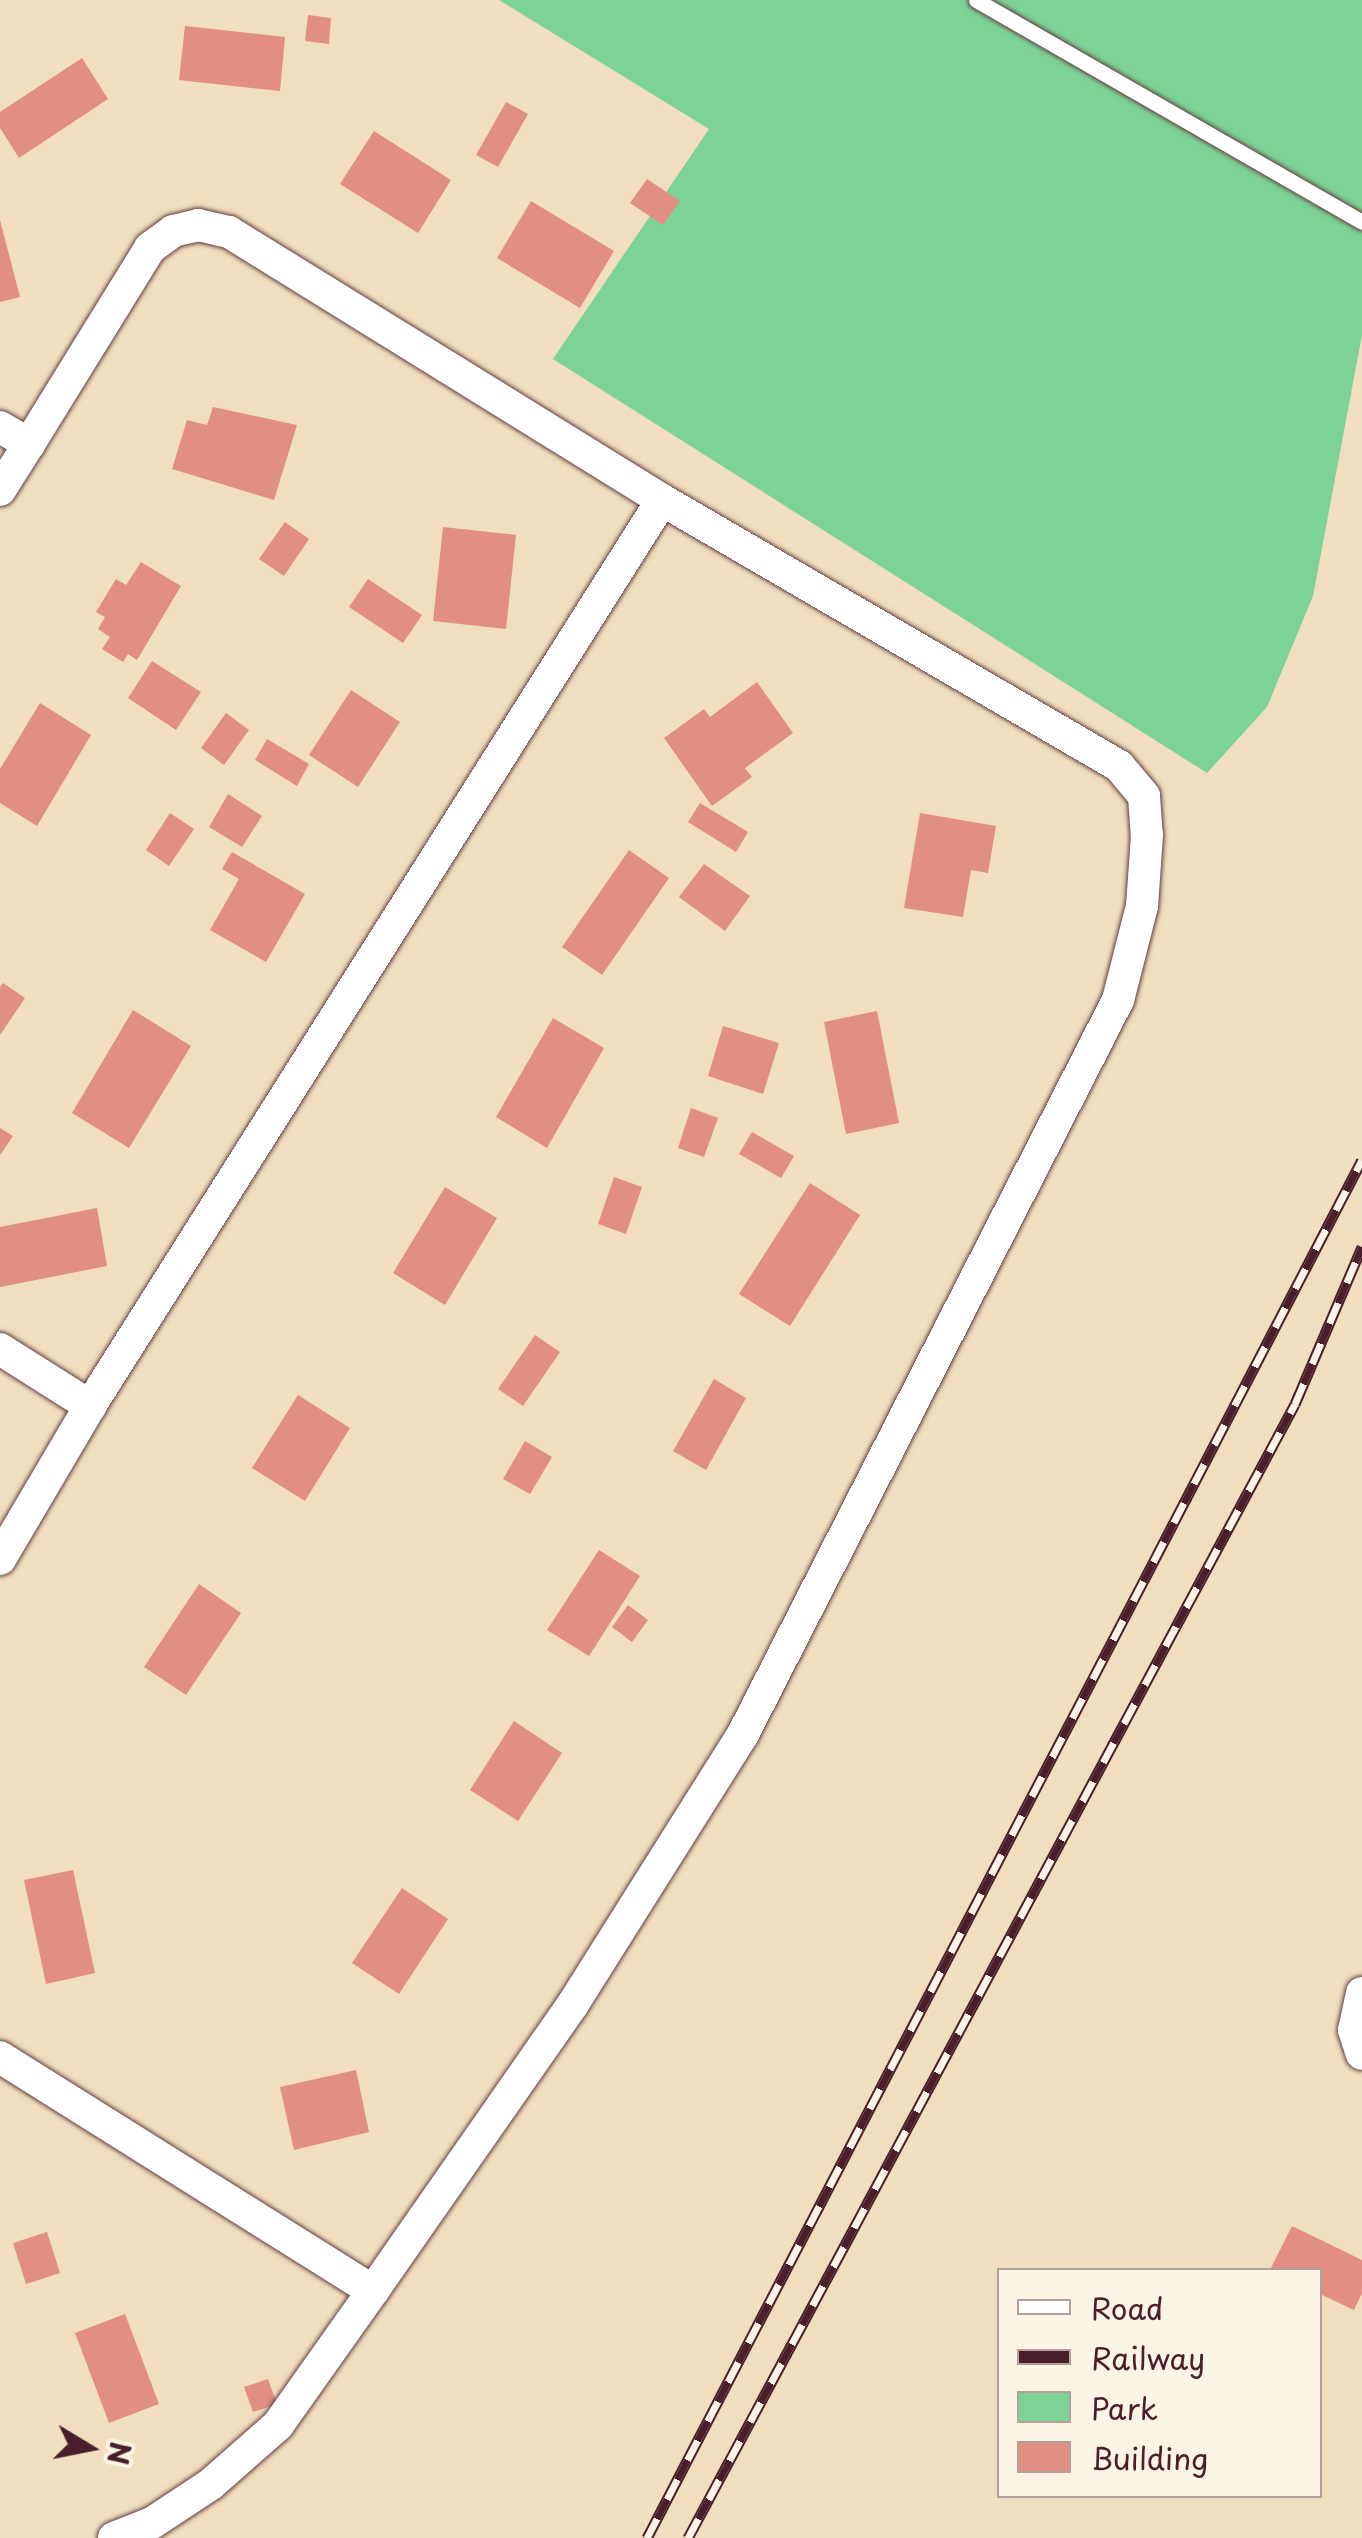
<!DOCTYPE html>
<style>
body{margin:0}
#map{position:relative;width:1362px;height:2538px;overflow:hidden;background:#f0debe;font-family:"Playpen Sans",sans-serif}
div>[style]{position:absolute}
.green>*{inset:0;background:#7dd296}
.building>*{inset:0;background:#e18f82}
.roads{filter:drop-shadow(0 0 2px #633c41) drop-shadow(0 0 2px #633c41)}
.lane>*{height:15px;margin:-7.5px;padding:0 7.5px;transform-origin:7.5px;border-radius:7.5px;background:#fff}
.street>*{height:32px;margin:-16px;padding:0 16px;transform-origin:16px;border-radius:16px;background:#fff}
.rail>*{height:11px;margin-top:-5.5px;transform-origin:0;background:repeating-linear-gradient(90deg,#fcf5e5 0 22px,#4a1f2b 0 44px);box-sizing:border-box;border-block:2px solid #4a1f2b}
span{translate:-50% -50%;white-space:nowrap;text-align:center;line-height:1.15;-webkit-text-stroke:8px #fcf5e5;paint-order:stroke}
.legend{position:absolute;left:997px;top:2268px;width:325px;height:230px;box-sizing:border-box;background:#fcf5e5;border:2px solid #b59f9b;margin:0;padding:12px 18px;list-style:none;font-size:30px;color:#4a1f2b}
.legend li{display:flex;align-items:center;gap:20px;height:50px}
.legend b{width:50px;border:2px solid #b59f9b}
.north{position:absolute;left:40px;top:2398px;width:100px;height:100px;-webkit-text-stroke:8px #fcf5e5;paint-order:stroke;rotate:100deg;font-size:28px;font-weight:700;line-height:40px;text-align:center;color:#4a1f2b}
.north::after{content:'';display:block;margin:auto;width:35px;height:45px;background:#4a1f2b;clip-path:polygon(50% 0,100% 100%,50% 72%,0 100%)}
</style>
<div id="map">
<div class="green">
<i style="clip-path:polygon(499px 0,1362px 0,1362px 335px,1313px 596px,1267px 707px,1207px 773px,553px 359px,709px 129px)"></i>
</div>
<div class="building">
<i style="clip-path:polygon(308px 15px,331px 18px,329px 44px,305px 41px)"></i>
<i style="clip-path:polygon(185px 26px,285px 37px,280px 91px,179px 80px)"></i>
<i style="clip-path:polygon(82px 58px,108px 99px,19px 158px,0 128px,0 112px)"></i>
<i style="clip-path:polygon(506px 102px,528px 114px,498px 167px,476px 155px)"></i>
<i style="clip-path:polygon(374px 131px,451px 180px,418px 233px,340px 184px)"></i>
<i style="clip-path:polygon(647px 179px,680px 201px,663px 225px,630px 203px)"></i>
<i style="clip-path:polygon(531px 201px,614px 251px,580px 308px,497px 258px)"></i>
<i style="clip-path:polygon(0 220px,20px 297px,0 302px)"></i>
<i style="clip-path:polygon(213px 407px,297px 425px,274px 500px,172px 469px,187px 420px,207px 425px)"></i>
<i style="clip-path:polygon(285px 522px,309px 539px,284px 576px,259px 559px)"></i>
<i style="clip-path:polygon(443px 527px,516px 535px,506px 629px,433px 621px)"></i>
<i style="clip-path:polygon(141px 562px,181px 586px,137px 660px,128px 654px,123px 662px,102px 649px,110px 637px,98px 629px,105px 617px,96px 612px,116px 579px,126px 585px)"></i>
<i style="clip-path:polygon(368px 579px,422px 615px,403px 643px,349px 607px)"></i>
<i style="clip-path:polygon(152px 661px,201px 692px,176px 730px,128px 698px)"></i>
<i style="clip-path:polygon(757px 682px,793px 733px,745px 768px,752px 777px,712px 806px,664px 738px,704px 709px,710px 717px)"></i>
<i style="clip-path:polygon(351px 690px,400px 722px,358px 787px,309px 755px)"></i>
<i style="clip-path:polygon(40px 703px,91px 735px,37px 826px,0 803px,0 769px)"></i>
<i style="clip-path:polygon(226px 713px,249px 730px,224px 765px,201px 748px)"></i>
<i style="clip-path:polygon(267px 739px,309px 764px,297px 786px,255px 760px)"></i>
<i style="clip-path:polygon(228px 794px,262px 816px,242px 847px,209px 827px)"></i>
<i style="clip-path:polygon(700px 803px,748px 832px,736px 852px,688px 822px)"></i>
<i style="clip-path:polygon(170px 813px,194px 829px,169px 866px,146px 850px)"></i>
<i style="clip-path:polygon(920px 813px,996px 826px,988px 873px,971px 870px,963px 917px,904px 908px)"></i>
<i style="clip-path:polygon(629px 850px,669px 878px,602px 975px,562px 947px)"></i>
<i style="clip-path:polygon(232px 852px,305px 894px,266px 962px,210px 930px,239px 879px,222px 869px)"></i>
<i style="clip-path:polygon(704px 864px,750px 896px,725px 931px,679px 897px)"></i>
<i style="clip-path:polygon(3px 983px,25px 998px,0 1035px,0 987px)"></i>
<i style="clip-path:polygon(133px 1010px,191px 1046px,129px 1148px,72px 1113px)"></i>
<i style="clip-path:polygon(877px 1011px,899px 1123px,846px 1134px,824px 1022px)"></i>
<i style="clip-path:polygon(553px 1018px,604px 1048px,547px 1148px,496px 1117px)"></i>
<i style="clip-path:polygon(723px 1026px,779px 1043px,763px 1094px,708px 1076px)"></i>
<i style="clip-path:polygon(691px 1108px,718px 1118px,704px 1157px,678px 1148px)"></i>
<i style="clip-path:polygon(0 1128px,13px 1136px,0 1155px)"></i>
<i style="clip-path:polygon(752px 1132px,794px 1156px,781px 1178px,739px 1154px)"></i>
<i style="clip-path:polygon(614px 1177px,642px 1187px,626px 1234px,598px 1224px)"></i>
<i style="clip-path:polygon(810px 1183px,860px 1215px,790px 1326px,739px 1294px)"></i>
<i style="clip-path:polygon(445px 1187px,497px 1218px,445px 1305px,393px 1273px)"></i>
<i style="clip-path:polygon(97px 1208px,107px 1266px,0 1287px,0 1227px)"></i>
<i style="clip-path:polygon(535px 1335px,560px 1352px,523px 1406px,498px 1389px)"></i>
<i style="clip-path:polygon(714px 1379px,746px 1398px,706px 1470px,673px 1451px)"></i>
<i style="clip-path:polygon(298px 1395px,350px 1428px,305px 1501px,252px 1468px)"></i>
<i style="clip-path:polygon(525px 1441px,552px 1457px,530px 1494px,503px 1479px)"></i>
<i style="clip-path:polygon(599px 1550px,640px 1576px,589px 1656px,547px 1630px)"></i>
<i style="clip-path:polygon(199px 1584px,241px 1613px,186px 1695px,144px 1667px)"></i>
<i style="clip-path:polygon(628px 1605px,648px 1620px,632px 1642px,612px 1627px)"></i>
<i style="clip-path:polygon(514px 1721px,562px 1753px,518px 1821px,470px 1790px)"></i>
<i style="clip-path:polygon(73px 1870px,95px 1973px,46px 1984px,24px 1880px)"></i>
<i style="clip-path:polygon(402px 1888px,448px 1919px,399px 1994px,352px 1963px)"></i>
<i style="clip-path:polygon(356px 2070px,369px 2132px,294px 2150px,280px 2087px)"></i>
<i style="clip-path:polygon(1292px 2226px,1362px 2260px,1362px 2293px,1354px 2310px,1320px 2294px,1320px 2270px,1270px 2270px)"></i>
<i style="clip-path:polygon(47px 2232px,60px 2273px,26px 2284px,13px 2243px)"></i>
<i style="clip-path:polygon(125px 2314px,159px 2404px,109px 2423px,75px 2333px)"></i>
<i style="clip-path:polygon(268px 2379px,277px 2404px,253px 2412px,244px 2387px)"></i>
</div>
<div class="roads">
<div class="lane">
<i style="left:976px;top:0;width:445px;rotate:29.9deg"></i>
</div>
<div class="street">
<i style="left:0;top:427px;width:34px;rotate:30deg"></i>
<i style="left:29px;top:444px;width:230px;rotate:-58.3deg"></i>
<i style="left:150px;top:248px;width:29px;rotate:-36deg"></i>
<i style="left:173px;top:231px;width:26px;rotate:-13deg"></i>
<i style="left:198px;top:225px;width:32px;rotate:13deg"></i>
<i style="left:229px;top:232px;width:509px;rotate:31.75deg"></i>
<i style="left:662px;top:500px;width:529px;rotate:30.2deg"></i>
<i style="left:1119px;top:766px;width:39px;rotate:50deg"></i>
<i style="left:1144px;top:796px;width:39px;rotate:86deg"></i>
<i style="left:1147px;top:835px;width:71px;rotate:94deg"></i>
<i style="left:1142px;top:906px;width:97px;rotate:104.3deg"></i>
<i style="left:1118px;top:1000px;width:824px;rotate:117.06deg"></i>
<i style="left:743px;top:1734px;width:319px;rotate:122.2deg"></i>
<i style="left:573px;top:2004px;width:350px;rotate:124.9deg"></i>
<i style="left:373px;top:2291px;width:440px;rotate:-147.9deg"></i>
<i style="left:0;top:490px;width:54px;rotate:-57.8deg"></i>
<i style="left:0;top:1349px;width:107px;rotate:32.3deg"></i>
<i style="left:90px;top:1406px;width:1071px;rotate:-57.73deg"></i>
<i style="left:0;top:1559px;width:178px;rotate:-59.5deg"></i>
<i style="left:1362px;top:1993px;width:38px;rotate:102deg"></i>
<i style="left:1354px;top:2030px;width:25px;rotate:72deg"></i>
<i style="left:114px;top:2538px;width:41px;rotate:-21.5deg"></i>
<i style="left:152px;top:2523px;width:71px;rotate:-33.5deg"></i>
<i style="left:211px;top:2484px;width:89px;rotate:-41.4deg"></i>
<i style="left:278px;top:2425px;width:164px;rotate:-54.7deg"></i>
</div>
</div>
<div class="rail">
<i style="left:647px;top:2538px;width:1552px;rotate:-62.58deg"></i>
<i style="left:688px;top:2538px;width:1286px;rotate:-61.84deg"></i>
<i style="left:1295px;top:1404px;width:171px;rotate:-66.9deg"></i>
</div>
<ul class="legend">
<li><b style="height:12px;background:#fff"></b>Road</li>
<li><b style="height:12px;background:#4a1f2b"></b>Railway</li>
<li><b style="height:28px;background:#7dd296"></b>Park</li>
<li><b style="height:28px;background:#e18f82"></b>Building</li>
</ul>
<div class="north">N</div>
</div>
